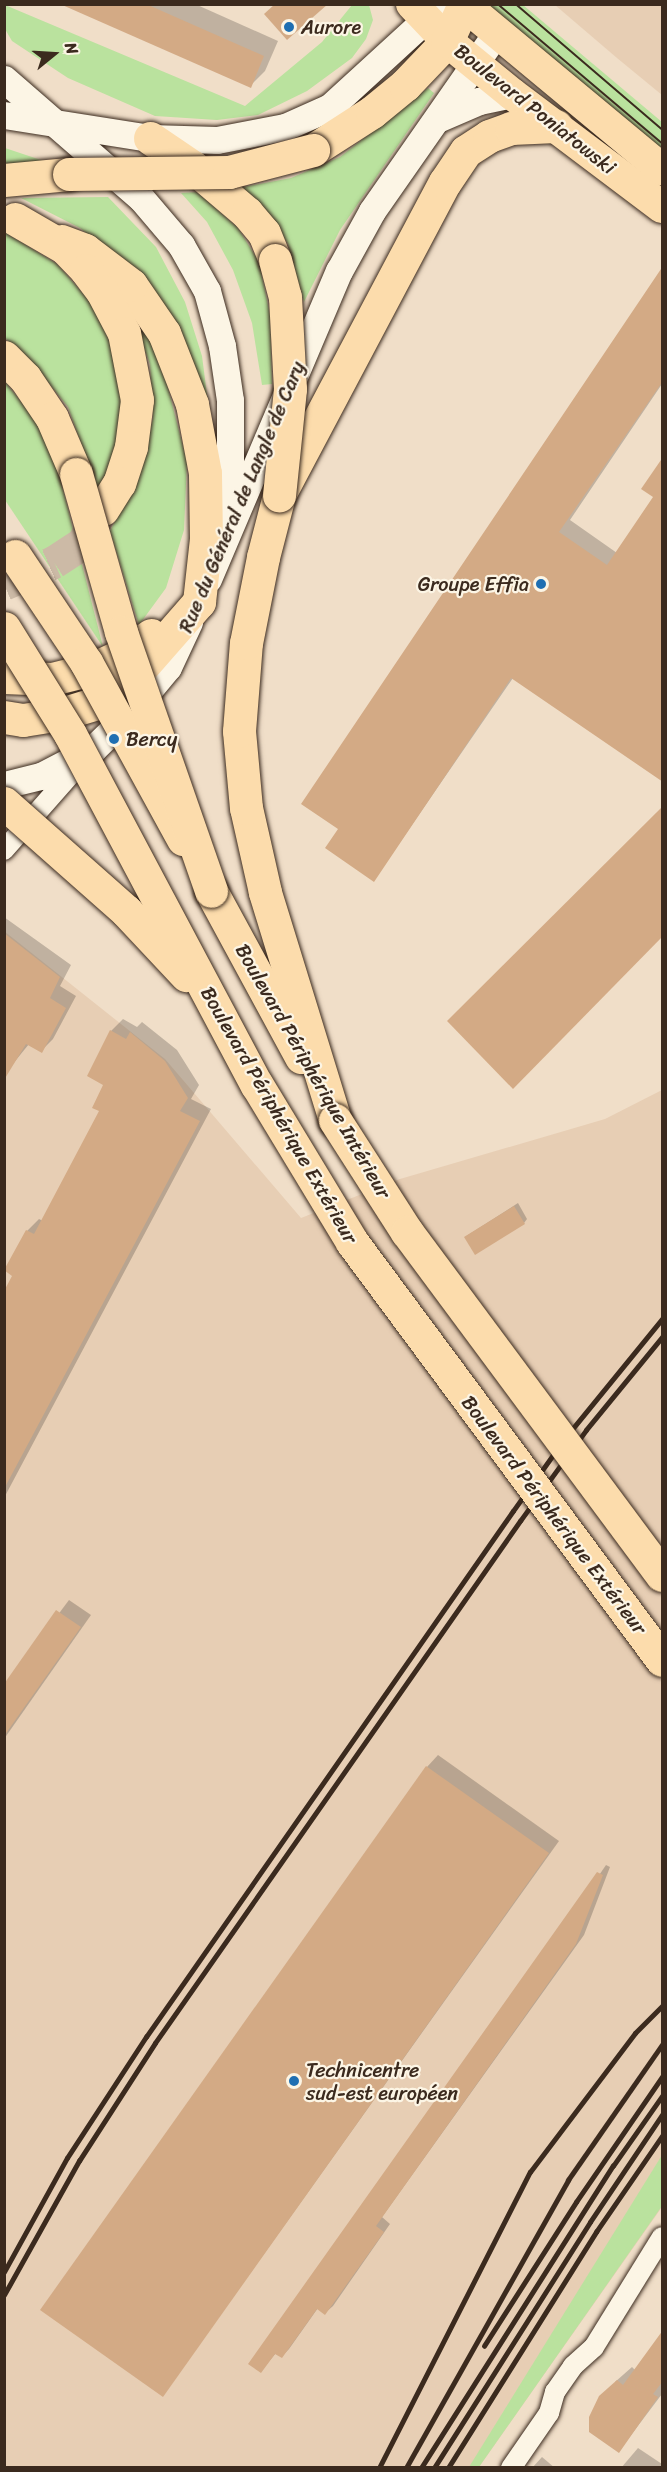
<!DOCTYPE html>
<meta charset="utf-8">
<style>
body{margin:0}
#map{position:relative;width:667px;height:2472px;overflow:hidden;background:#f0dec8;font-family:Sriracha,sans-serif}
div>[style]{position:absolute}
.built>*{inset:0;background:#e7ceb4}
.green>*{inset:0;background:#bae29e}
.shadow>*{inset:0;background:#0003}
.building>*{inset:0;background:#d3aa85}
.motorway-tunnel>*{height:33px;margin-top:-16.5px;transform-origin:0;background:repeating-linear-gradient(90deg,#ccbaa6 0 33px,transparent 0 49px)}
.roads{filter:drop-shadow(0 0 2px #3b2a1e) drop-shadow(0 0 2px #3b2a1e)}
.minor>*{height:20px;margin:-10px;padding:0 10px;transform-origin:10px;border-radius:10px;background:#fcf5e5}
.secondary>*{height:27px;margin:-13.5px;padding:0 13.5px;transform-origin:13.5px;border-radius:13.5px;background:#fcf5e5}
.primary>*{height:32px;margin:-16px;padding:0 16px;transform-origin:16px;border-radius:16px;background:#fcdcac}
.trunk>*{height:33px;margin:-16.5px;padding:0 16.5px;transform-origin:16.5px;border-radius:16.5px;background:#fcdcac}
.motorway>*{height:33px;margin:-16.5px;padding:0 16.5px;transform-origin:16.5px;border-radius:16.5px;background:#fcdcac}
.tram>*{height:1.5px;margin:-0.75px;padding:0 0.75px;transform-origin:0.75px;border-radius:0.75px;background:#3b2a1e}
.rail>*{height:4.5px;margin:-2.25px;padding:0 2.25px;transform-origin:2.25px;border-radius:2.25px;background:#3b2a1e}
.bridges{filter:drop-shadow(0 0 2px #3b2a1e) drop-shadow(0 0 2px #3b2a1e)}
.trunk-bridge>*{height:33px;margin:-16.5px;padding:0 16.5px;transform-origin:16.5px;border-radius:16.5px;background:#fcdcac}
.motorway-bridge>*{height:33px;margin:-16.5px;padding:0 16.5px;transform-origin:16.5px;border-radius:16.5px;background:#fcdcac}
.dots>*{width:16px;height:16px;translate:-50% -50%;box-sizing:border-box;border:3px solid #fcf5e5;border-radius:50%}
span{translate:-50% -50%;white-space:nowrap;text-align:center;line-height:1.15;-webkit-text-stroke:4.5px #fcf5e5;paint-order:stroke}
.poi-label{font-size:20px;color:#3b2a1e}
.left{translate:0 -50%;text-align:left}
.right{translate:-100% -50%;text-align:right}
.street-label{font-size:20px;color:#3b2a1e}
.frame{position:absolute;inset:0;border:6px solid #3b2a1e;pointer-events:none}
.north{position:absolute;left:24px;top:24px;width:60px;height:60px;-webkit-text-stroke:4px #fcf5e5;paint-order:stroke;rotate:72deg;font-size:16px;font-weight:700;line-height:24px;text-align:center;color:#3b2a1e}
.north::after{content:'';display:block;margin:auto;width:21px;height:27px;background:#3b2a1e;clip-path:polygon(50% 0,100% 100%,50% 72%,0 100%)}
</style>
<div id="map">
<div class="built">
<i style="clip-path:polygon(555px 5px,662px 5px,662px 95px,617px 58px)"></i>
<i style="clip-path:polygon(4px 931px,165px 1059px,301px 1218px,400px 1179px,605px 1119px,662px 1090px,662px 2207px,479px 2467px,5px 2467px)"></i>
</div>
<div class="green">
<i style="clip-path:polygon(5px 5px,245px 106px,322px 42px,352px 5px,369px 5px,373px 20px,366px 39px,352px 58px,307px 91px,258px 115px,217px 120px,155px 116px,68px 78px,12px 41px,5px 29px)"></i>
<i style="clip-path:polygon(482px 5px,523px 5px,662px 122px,662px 155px)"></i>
<i style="clip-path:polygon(428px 88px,434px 93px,340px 230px,304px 302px,288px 244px,267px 212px,238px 188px,291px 178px,340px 157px)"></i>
<i style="clip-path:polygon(5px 148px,56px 165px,5px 169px)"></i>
<i style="clip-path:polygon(197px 192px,238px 228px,259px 262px,270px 315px,272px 384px,262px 385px,252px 323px,233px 270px,207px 222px,181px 193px)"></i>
<i style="clip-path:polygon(108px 197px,156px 247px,185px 302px,202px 356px,209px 410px,125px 264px,80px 228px,21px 198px)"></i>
<i style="clip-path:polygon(4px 232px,57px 264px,93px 305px,114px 352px,122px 399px,116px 447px,99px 493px,68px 407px,30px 360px,5px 338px)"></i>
<i style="clip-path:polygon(125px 298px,159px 353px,187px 462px,184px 530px,166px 588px,139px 625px,110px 531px,140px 472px,153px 418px,150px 364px)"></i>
<i style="clip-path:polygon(5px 382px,36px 420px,57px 466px,103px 647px,5px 500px)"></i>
<i style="clip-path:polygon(662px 2155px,662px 2206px,479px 2467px,469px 2467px)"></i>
</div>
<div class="shadow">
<i style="clip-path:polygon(64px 4px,195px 4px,278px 41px,265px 71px,250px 86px)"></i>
<i style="clip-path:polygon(662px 269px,662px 384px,570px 520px,617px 553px,655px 496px,662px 780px,513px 678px,374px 880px)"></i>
<i style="clip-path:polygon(4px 917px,71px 965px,60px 986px,76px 996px,53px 1039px,41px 1051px,29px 1044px,12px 1065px,4px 1066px)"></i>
<i style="clip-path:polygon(123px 1019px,137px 1027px,142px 1022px,177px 1050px,199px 1085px,191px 1099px,211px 1109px,4px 1498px,4px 1294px,14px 1276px,27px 1231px,39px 1219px,43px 1221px,101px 1111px,111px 1031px)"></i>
<i style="clip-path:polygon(518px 1203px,527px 1219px,524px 1223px,465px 1237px)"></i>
<i style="clip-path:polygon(69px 1600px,91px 1615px,4px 1739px,4px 1687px)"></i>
<i style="clip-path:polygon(438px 1755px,559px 1841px,163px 2395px,427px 1767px)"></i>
<i style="clip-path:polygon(606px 1865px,610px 1867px,584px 1935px,382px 2217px,390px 2224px,333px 2306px,325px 2313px,318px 2308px,289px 2349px,282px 2356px,276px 2353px,261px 2371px)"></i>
<i style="clip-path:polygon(662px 2333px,662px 2394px,619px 2451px,615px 2382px,632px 2367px,636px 2371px)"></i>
<i style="clip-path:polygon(638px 2448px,662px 2464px,662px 2468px,621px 2468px)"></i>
<i style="clip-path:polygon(542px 2457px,555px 2468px,532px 2468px)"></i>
</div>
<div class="building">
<i style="clip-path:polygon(60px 4px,146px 4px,264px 56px,251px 88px)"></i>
<i style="clip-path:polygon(275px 4px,328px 4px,287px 40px,264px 14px)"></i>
<i style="clip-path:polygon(663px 266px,663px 381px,559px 532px,607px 565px,653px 497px,641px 489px,663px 457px,663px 782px,511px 678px,374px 882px,325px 848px,338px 829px,301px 804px)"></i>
<i style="clip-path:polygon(663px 806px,663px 936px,513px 1089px,447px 1021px)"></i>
<i style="clip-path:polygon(4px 933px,60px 977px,50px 998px,66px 1008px,42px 1053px,26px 1044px,4px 1080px)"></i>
<i style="clip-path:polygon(110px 1030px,126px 1039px,130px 1032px,165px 1061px,188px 1098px,180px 1111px,200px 1121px,4px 1489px,4px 1291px,12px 1276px,4px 1270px,26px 1230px,34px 1234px,99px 1111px,92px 1108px,103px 1085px,87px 1076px)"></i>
<i style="clip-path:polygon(514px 1206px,525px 1224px,475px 1255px,464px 1237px)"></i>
<i style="clip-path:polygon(56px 1610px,81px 1627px,4px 1736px,4px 1684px)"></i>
<i style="clip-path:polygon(426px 1766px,549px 1853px,163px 2397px,40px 2310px)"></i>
<i style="clip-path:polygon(597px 1872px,603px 1875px,576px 1944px,376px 2226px,384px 2232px,325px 2315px,317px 2309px,282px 2358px,275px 2354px,261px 2373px,248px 2364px)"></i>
<i style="clip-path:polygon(663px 2330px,663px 2381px,653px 2394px,658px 2397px,619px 2453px,589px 2432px,589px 2417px,599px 2396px,617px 2380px,623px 2385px)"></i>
</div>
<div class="motorway-tunnel">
<i style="left:4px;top:584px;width:55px;rotate:-23.7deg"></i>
<i style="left:54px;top:562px;width:35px;rotate:-33deg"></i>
<i style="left:83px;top:543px;width:39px;rotate:-60deg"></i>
</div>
<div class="roads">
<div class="minor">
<i style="left:4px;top:850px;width:124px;rotate:-48.6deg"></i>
<i style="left:511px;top:2468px;width:67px;rotate:-55.4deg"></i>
<i style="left:549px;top:2413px;width:22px;rotate:-74deg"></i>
<i style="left:555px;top:2392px;width:32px;rotate:-55deg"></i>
<i style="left:573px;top:2366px;width:28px;rotate:-42deg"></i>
<i style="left:594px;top:2347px;width:129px;rotate:-58.3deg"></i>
</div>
<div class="secondary">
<i style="left:4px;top:79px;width:181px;rotate:41deg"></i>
<i style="left:141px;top:198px;width:62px;rotate:49.6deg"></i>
<i style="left:181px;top:245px;width:53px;rotate:60.5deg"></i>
<i style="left:207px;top:291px;width:57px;rotate:74.7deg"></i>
<i style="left:222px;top:346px;width:55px;rotate:81.6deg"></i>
<i style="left:230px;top:400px;width:111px;rotate:90deg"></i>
<i style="left:4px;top:115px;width:148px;rotate:9deg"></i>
<i style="left:150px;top:138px;width:67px;rotate:1.7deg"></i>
<i style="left:217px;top:140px;width:69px;rotate:-10.8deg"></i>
<i style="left:285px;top:127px;width:49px;rotate:-24deg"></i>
<i style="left:330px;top:107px;width:129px;rotate:-42.5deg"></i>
<i style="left:425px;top:20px;width:23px;rotate:-23deg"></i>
<i style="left:440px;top:118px;width:43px;rotate:-23.6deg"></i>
<i style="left:479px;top:101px;width:34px;rotate:-12deg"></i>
<i style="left:208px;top:579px;width:335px;rotate:-67deg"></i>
<i style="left:339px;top:271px;width:68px;rotate:-61.2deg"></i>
<i style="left:372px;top:211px;width:218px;rotate:-55.1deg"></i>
<i style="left:4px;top:785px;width:38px;rotate:-14deg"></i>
<i style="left:41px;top:776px;width:59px;rotate:-27.4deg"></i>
<i style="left:93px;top:749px;width:49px;rotate:-44.2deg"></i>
<i style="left:128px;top:715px;width:62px;rotate:-50.2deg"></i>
<i style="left:168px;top:667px;width:50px;rotate:-65deg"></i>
</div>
<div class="primary">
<i style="left:412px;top:4px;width:51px;rotate:46.6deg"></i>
<i style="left:447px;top:41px;width:84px;rotate:39.2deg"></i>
<i style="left:512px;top:94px;width:188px;rotate:37deg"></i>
<i style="left:463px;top:4px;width:259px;rotate:39.7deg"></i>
</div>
<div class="trunk">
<i style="left:150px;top:138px;width:52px;rotate:34deg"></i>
<i style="left:193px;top:167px;width:71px;rotate:40.4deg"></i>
<i style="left:247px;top:213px;width:26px;rotate:50deg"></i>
<i style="left:264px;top:233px;width:29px;rotate:68deg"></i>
<i style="left:313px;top:150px;width:70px;rotate:-32.8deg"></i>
<i style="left:372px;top:112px;width:43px;rotate:-39.3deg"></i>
<i style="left:405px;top:85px;width:61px;rotate:-46.3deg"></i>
<i style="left:447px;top:41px;width:40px;rotate:-65deg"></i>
<i style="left:4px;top:180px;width:65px;rotate:-5.3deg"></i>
<i style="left:4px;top:677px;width:48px;rotate:2.4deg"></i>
<i style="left:52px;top:679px;width:41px;rotate:-14deg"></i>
<i style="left:92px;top:669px;width:35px;rotate:-25deg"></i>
<i style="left:124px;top:654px;width:33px;rotate:-35deg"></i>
<i style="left:4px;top:717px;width:19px;rotate:9deg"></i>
<i style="left:23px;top:720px;width:38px;rotate:-9deg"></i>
<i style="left:61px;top:714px;width:38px;rotate:-17deg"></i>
<i style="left:97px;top:703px;width:37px;rotate:-33deg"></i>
<i style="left:128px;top:683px;width:108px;rotate:-48.8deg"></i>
<i style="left:199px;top:602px;width:63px;rotate:-83.7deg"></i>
<i style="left:206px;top:539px;width:66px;rotate:-90.9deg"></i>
<i style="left:205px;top:473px;width:70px;rotate:-100.7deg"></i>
<i style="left:192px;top:404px;width:76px;rotate:-111.5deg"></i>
<i style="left:164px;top:333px;width:58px;rotate:-124.5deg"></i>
<i style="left:131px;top:285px;width:58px;rotate:-142.7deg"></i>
<i style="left:85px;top:250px;width:25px;rotate:-159deg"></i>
<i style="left:211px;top:891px;width:189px;rotate:61.5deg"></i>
<i style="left:335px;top:1120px;width:239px;rotate:-107.1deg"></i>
<i style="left:265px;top:892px;width:86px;rotate:-102.7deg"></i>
<i style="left:246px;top:808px;width:77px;rotate:-95.2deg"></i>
<i style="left:239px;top:731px;width:88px;rotate:-85.5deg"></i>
<i style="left:246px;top:643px;width:88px;rotate:-78.8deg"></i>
<i style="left:263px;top:557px;width:64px;rotate:-75.5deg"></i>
<i style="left:279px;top:495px;width:354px;rotate:-62.1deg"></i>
<i style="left:445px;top:182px;width:37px;rotate:-56deg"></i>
<i style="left:466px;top:151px;width:27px;rotate:-33deg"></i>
<i style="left:489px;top:136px;width:23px;rotate:-20deg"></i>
<i style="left:511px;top:128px;width:45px;rotate:-2.5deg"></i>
</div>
<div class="motorway">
<i style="left:15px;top:219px;width:58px;rotate:30.1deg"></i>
<i style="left:65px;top:248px;width:30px;rotate:46deg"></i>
<i style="left:86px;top:270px;width:26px;rotate:53deg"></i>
<i style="left:102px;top:291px;width:47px;rotate:62.4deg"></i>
<i style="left:124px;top:333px;width:68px;rotate:79deg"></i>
<i style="left:137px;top:400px;width:47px;rotate:97.3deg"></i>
<i style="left:131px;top:447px;width:38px;rotate:108deg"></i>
<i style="left:119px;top:483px;width:31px;rotate:122deg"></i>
<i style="left:4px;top:357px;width:30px;rotate:45deg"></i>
<i style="left:25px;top:378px;width:48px;rotate:56deg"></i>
<i style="left:52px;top:418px;width:61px;rotate:66.8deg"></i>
</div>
</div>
<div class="tram">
<i style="left:498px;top:4px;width:215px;rotate:40.3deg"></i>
<i style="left:516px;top:4px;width:192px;rotate:40.6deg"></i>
</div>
<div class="rail">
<i style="left:4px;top:2272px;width:130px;rotate:-61.1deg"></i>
<i style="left:67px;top:2158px;width:145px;rotate:-56.9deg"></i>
<i style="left:146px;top:2037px;width:641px;rotate:-55.1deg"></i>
<i style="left:513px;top:1511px;width:90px;rotate:-54.5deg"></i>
<i style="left:565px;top:1438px;width:154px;rotate:-50.8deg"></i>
<i style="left:4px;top:2295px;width:154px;rotate:-60.8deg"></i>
<i style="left:79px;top:2161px;width:140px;rotate:-57.2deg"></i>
<i style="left:155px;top:2043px;width:637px;rotate:-55.04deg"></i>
<i style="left:520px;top:1521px;width:112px;rotate:-54deg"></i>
<i style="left:586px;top:1430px;width:120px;rotate:-50.7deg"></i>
<i style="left:484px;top:2346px;width:171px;rotate:-57.4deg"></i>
<i style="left:576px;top:2202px;width:152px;rotate:-55.5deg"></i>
<i style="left:379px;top:2468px;width:332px;rotate:-63deg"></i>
<i style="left:530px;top:2172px;width:174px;rotate:-52.9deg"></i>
<i style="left:635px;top:2033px;width:38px;rotate:-45deg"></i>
<i style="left:406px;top:2468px;width:330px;rotate:-60.6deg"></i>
<i style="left:568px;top:2180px;width:165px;rotate:-55.2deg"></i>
<i style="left:421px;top:2468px;width:358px;rotate:-57.6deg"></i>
<i style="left:613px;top:2166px;width:85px;rotate:-55deg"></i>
<i style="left:434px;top:2468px;width:291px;rotate:-57.6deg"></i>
<i style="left:590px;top:2222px;width:129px;rotate:-56.1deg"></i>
<i style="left:448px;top:2468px;width:279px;rotate:-57.9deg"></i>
<i style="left:596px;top:2232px;width:116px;rotate:-55.5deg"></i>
</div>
<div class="bridges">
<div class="trunk-bridge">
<i style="left:69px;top:174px;width:160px;rotate:-0.7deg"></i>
<i style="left:229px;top:172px;width:87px;rotate:-14.7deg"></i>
<i style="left:275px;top:260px;width:38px;rotate:75deg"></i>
<i style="left:285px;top:297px;width:92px;rotate:86.9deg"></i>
<i style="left:290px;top:389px;width:107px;rotate:95.9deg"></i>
<i style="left:15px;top:556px;width:128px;rotate:56.2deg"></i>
<i style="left:86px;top:662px;width:202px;rotate:61.3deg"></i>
<i style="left:4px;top:628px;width:125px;rotate:58.1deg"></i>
<i style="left:70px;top:734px;width:398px;rotate:62deg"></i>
<i style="left:257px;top:1085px;width:184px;rotate:58.8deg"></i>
<i style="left:352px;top:1242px;width:520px;rotate:53.44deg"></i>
<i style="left:4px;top:803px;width:163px;rotate:41.5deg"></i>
<i style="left:126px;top:911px;width:88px;rotate:46.8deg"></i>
<i style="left:335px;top:1120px;width:133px;rotate:57.3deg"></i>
<i style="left:407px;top:1232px;width:427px;rotate:53.4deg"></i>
</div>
<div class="motorway-bridge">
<i style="left:76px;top:474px;width:164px;rotate:74.1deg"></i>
<i style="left:121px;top:632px;width:274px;rotate:70.8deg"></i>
</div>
</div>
<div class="dots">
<i style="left:289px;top:27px;background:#1f6fb2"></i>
<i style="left:541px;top:584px;background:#1f6fb2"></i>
<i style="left:114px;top:739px;background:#1f6fb2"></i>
<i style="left:294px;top:2081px;background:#1f6fb2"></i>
</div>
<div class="poi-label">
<span class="left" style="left:301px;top:27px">Aurore</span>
<span class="right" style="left:529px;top:584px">Groupe Effia</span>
<span class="left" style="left:126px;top:739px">Bercy</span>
<span class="left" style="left:306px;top:2082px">Technicentre<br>sud-est européen</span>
</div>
<div class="street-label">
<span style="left:535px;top:109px;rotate:38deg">Boulevard Poniatowski</span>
<span style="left:242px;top:497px;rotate:-67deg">Rue du Général de Langle de Cary</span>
<span style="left:313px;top:1071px;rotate:60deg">Boulevard Périphérique Intérieur</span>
<span style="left:279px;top:1115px;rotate:60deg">Boulevard Périphérique Extérieur</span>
<span style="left:554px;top:1515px;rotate:53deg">Boulevard Périphérique Extérieur</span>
</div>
<div class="frame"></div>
<div class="north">N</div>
</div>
